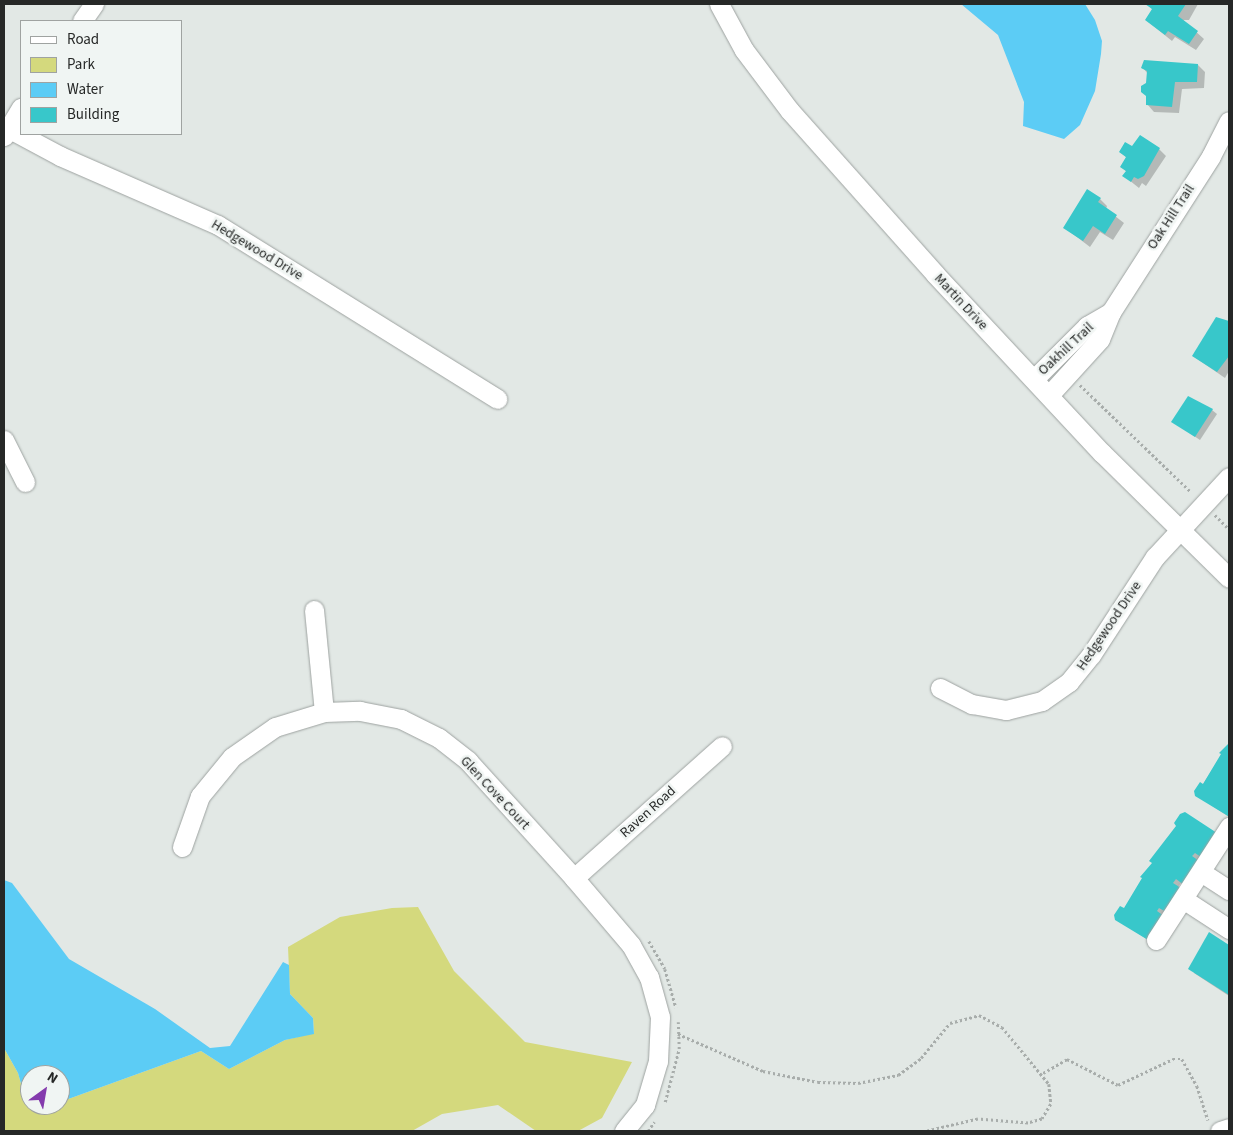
<!DOCTYPE html>
<style>
body{margin:0}
#map{position:relative;width:1233px;height:1135px;overflow:hidden;background:#e2e8e5;font-family:"Source Sans 3",sans-serif}
div>[style]{position:absolute}
.green>*{inset:0;background:#d4d97d}
.water>*{inset:0;background:#5cccf5}
.shadow>*{inset:0;background:#0003}
.building>*{inset:0;background:#38c7ca}
.path>*{height:2.5px;margin-top:-1.25px;transform-origin:0;background:repeating-linear-gradient(90deg,#a8adab 0 2.5px,transparent 0 5px)}
.roads{filter:drop-shadow(0 0 1px #9da2a0) drop-shadow(0 0 1px #9da2a0)}
.minor>*{height:19px;margin:-9.5px;padding:0 9.5px;transform-origin:9.5px;border-radius:9.5px;background:#fff}
span{translate:-50% -50%;white-space:nowrap;text-align:center;line-height:1.15;-webkit-text-stroke:5px #f0f5f3;paint-order:stroke}
.street-label{font-size:14px;color:#262827}
.frame{position:absolute;inset:0;border:5px solid #262827;pointer-events:none}
.legend{position:absolute;left:20px;top:20px;width:162px;height:115px;box-sizing:border-box;background:#f0f5f3;border:1px solid #9fa3a1;margin:0;padding:6px 9px;list-style:none;font-size:15px;color:#262827}
.legend li{display:flex;align-items:center;gap:10px;height:25px}
.legend b{width:25px;border:1px solid #9fa3a1}
.north{position:absolute;left:20px;top:1065px;width:50px;height:50px;box-sizing:border-box;background:#f0f5f3;border:1px solid #9fa3a1;border-radius:50%;rotate:32deg;font-size:14px;font-weight:700;line-height:20px;text-align:center;color:#262827}
.north::after{content:'';display:block;margin:auto;width:18px;height:22px;background:#843bad;clip-path:polygon(50% 0,100% 100%,50% 72%,0 100%)}
</style>
<div id="map">
<div class="green">
<i style="clip-path:polygon(418px 907px,454px 971px,525px 1042px,632px 1062px,602px 1118px,578px 1131px,536px 1131px,498px 1105px,442px 1114px,412px 1131px,4px 1131px,4px 1048px,18px 1073px,25px 1098px,30px 1105px,40px 1109px,60px 1105px,60px 1102px,201px 1051px,229px 1069px,285px 1040px,314px 1033px,313px 1018px,290px 994px,288px 947px,340px 917px,392px 908px)"></i>
</div>
<div class="water">
<i style="clip-path:polygon(961px 4px,1085px 4px,1095px 20px,1102px 41px,1101px 54px,1095px 91px,1080px 125px,1064px 139px,1023px 126px,1024px 102px,998px 35px)"></i>
<i style="clip-path:polygon(4px 880px,12px 883px,69px 959px,155px 1009px,210px 1048px,230px 1046px,283px 962px,289px 965px,290px 994px,313px 1018px,314px 1034px,285px 1040px,229px 1069px,201px 1051px,60px 1102px,60px 1075px,30px 1075px,30px 1102px,25px 1098px,18px 1073px,4px 1048px)"></i>
</div>
<div class="shadow">
<i style="clip-path:polygon(1198px 4px,1189px 20px,1183px 20px,1204px 39px,1196px 50px,1175px 37px,1172px 41px,1146px 20px,1153px 10px,1148px 4px)"></i>
<i style="clip-path:polygon(1198px 65px,1205px 72px,1204px 88px,1182px 89px,1179px 113px,1154px 112px,1147px 104px,1148px 74px,1143px 68px)"></i>
<i style="clip-path:polygon(1132px 148px,1159px 149px,1166px 156px,1146px 186px,1142px 183px,1139px 188px,1124px 176px,1127px 172px,1121px 167px,1127px 158px,1120px 152px)"></i>
<i style="clip-path:polygon(1100px 199px,1107px 206px,1106px 209px,1124px 223px,1113px 240px,1100px 232px,1090px 247px,1065px 228px)"></i>
<i style="clip-path:polygon(1217px 319px,1229px 325px,1229px 371px,1225px 378px,1193px 356px)"></i>
<i style="clip-path:polygon(1212px 410px,1217px 414px,1200px 440px,1173px 422px)"></i>
<i style="clip-path:polygon(1229px 744px,1229px 817px,1196px 795px)"></i>
<i style="clip-path:polygon(1215px 833px,1189px 888px,1181px 883px,1178px 887px,1153px 943px,1116px 919px)"></i>
<i style="clip-path:polygon(1210px 934px,1229px 947px,1229px 996px,1194px 973px)"></i>
</div>
<div class="building">
<i style="clip-path:polygon(1145px 4px,1186px 4px,1178px 16px,1198px 31px,1189px 44px,1168px 31px,1165px 35px,1145px 20px,1152px 9px)"></i>
<i style="clip-path:polygon(1144px 60px,1198px 64px,1197px 82px,1175px 82px,1172px 107px,1146px 105px,1146px 96px,1141px 92px,1141px 86px,1146px 83px,1147px 71px,1141px 68px)"></i>
<i style="clip-path:polygon(1140px 135px,1160px 148px,1144px 176px,1138px 179px,1134px 177px,1131px 182px,1122px 176px,1126px 171px,1120px 167px,1126px 157px,1119px 152px,1125px 142px,1132px 146px)"></i>
<i style="clip-path:polygon(1087px 189px,1101px 198px,1098px 202px,1117px 215px,1105px 234px,1093px 226px,1083px 241px,1063px 228px)"></i>
<i style="clip-path:polygon(1216px 317px,1229px 321px,1229px 356px,1217px 372px,1192px 356px)"></i>
<i style="clip-path:polygon(1188px 396px,1213px 409px,1195px 437px,1171px 422px)"></i>
<i style="clip-path:polygon(1229px 743px,1229px 814px,1228px 816px,1195px 796px,1194px 791px,1200px 782px,1203px 784px,1221px 754px,1219px 753px)"></i>
<i style="clip-path:polygon(1185px 812px,1217px 833px,1201px 857px,1195px 853px,1192px 856px,1199px 861px,1184px 885px,1176px 879px,1173px 883px,1181px 888px,1166px 912px,1159px 908px,1157px 911px,1164px 916px,1148px 940px,1115px 920px,1114px 915px,1120px 906px,1124px 908px,1142px 878px,1140px 877px,1152px 863px,1149px 861px,1176px 826px,1174px 823px,1180px 814px)"></i>
<i style="clip-path:polygon(1209px 932px,1229px 945px,1229px 995px,1188px 969px)"></i>
</div>
<div class="path">
<i style="left:1080px;top:385px;width:154px;rotate:43.9deg"></i>
<i style="left:1215px;top:515px;width:20px;rotate:45deg"></i>
<i style="left:649px;top:941px;width:32px;rotate:60deg"></i>
<i style="left:665px;top:969px;width:40px;rotate:74deg"></i>
<i style="left:678px;top:1034px;width:93px;rotate:23.5deg"></i>
<i style="left:763px;top:1071px;width:56px;rotate:11.3deg"></i>
<i style="left:818px;top:1082px;width:40px;rotate:1.4deg"></i>
<i style="left:858px;top:1083px;width:41px;rotate:-11.3deg"></i>
<i style="left:898px;top:1075px;width:29px;rotate:-36deg"></i>
<i style="left:921px;top:1058px;width:45px;rotate:-50.4deg"></i>
<i style="left:950px;top:1023px;width:30px;rotate:-15deg"></i>
<i style="left:979px;top:1015px;width:26px;rotate:28deg"></i>
<i style="left:1002px;top:1027px;width:74px;rotate:50.5deg"></i>
<i style="left:1049px;top:1084px;width:20px;rotate:84deg"></i>
<i style="left:1051px;top:1104px;width:17px;rotate:121deg"></i>
<i style="left:1042px;top:1119px;width:15px;rotate:164deg"></i>
<i style="left:1028px;top:1123px;width:50px;rotate:-175.4deg"></i>
<i style="left:978px;top:1119px;width:52px;rotate:166.8deg"></i>
<i style="left:1043px;top:1073px;width:28px;rotate:-30deg"></i>
<i style="left:1067px;top:1059px;width:57px;rotate:27deg"></i>
<i style="left:1118px;top:1085px;width:61px;rotate:-25.3deg"></i>
<i style="left:1173px;top:1059px;width:9px"></i>
<i style="left:1182px;top:1059px;width:31px;rotate:61deg"></i>
<i style="left:1197px;top:1086px;width:36px;rotate:72deg"></i>
<i style="left:665px;top:1102px;width:55px;rotate:-75.2deg"></i>
<i style="left:679px;top:1049px;width:27px;rotate:-92deg"></i>
<i style="left:648px;top:1131px;width:11px;rotate:-56deg"></i>
</div>
<div class="roads">
<div class="minor">
<i style="left:719px;top:4px;width:52px;rotate:61.5deg"></i>
<i style="left:744px;top:50px;width:76px;rotate:53deg"></i>
<i style="left:790px;top:111px;width:218px;rotate:48.3deg"></i>
<i style="left:935px;top:274px;width:245px;rotate:47deg"></i>
<i style="left:1102px;top:453px;width:178px;rotate:44.5deg"></i>
<i style="left:82px;top:21px;width:21px;rotate:-55deg"></i>
<i style="left:4px;top:126px;width:64px;rotate:28.2deg"></i>
<i style="left:60px;top:156px;width:172px;rotate:23.6deg"></i>
<i style="left:218px;top:225px;width:329px;rotate:31.9deg"></i>
<i style="left:4px;top:136px;width:33px;rotate:-59deg"></i>
<i style="left:1035px;top:378px;width:74px;rotate:-45deg"></i>
<i style="left:1087px;top:326px;width:28px;rotate:-30deg"></i>
<i style="left:1050px;top:394px;width:74px;rotate:-47.7deg"></i>
<i style="left:1100px;top:339px;width:29px;rotate:-68deg"></i>
<i style="left:1111px;top:312px;width:185px;rotate:-57.3deg"></i>
<i style="left:1211px;top:156px;width:39px;rotate:-63deg"></i>
<i style="left:4px;top:440px;width:47px;rotate:63.4deg"></i>
<i style="left:314px;top:610px;width:102px;rotate:84.4deg"></i>
<i style="left:940px;top:688px;width:36px;rotate:27deg"></i>
<i style="left:972px;top:704px;width:35px;rotate:10deg"></i>
<i style="left:1006px;top:710px;width:37px;rotate:-14deg"></i>
<i style="left:1042px;top:701px;width:33px;rotate:-35deg"></i>
<i style="left:1069px;top:682px;width:35px;rotate:-51deg"></i>
<i style="left:1091px;top:655px;width:117px;rotate:-56.9deg"></i>
<i style="left:1155px;top:557px;width:109px;rotate:-47.2deg"></i>
<i style="left:182px;top:847px;width:54px;rotate:-70.6deg"></i>
<i style="left:200px;top:796px;width:50px;rotate:-50.6deg"></i>
<i style="left:232px;top:757px;width:52px;rotate:-34.9deg"></i>
<i style="left:275px;top:727px;width:51px;rotate:-17deg"></i>
<i style="left:324px;top:712px;width:36px;rotate:-2deg"></i>
<i style="left:360px;top:711px;width:42px;rotate:11deg"></i>
<i style="left:401px;top:719px;width:42px;rotate:26.6deg"></i>
<i style="left:439px;top:738px;width:37px;rotate:38deg"></i>
<i style="left:468px;top:761px;width:158px;rotate:47.8deg"></i>
<i style="left:574px;top:878px;width:88px;rotate:49.6deg"></i>
<i style="left:631px;top:945px;width:37px;rotate:61deg"></i>
<i style="left:649px;top:977px;width:41px;rotate:74.6deg"></i>
<i style="left:660px;top:1017px;width:44px;rotate:92.6deg"></i>
<i style="left:658px;top:1061px;width:46px;rotate:106.5deg"></i>
<i style="left:645px;top:1105px;width:33px;rotate:129deg"></i>
<i style="left:1201px;top:872px;width:33px;rotate:33deg"></i>
<i style="left:574px;top:878px;width:198px;rotate:-41.7deg"></i>
<i style="left:1183px;top:899px;width:55px;rotate:33.1deg"></i>
<i style="left:1156px;top:940px;width:135px;rotate:-57.1deg"></i>
<i style="left:1220px;top:1131px;width:9px;rotate:-18deg"></i>
</div>
</div>
<div class="street-label">
<span style="left:1171px;top:217px;rotate:-57deg">Oak Hill Trail</span>
<span style="left:257px;top:250px;rotate:31deg">Hedgewood Drive</span>
<span style="left:961px;top:302px;rotate:47deg">Martin Drive</span>
<span style="left:1066px;top:349px;rotate:-43deg">Oakhill Trail</span>
<span style="left:1109px;top:626px;rotate:-56deg">Hedgewood Drive</span>
<span style="left:495px;top:793px;rotate:47deg">Glen Cove Court</span>
<span style="left:648px;top:812px;rotate:-42deg">Raven Road</span>
</div>
<div class="frame"></div>
<ul class="legend">
<li><b style="height:6px;background:#fff"></b>Road</li>
<li><b style="height:14px;background:#d4d97d"></b>Park</li>
<li><b style="height:14px;background:#5cccf5"></b>Water</li>
<li><b style="height:14px;background:#38c7ca"></b>Building</li>
</ul>
<div class="north">N</div>
</div>
